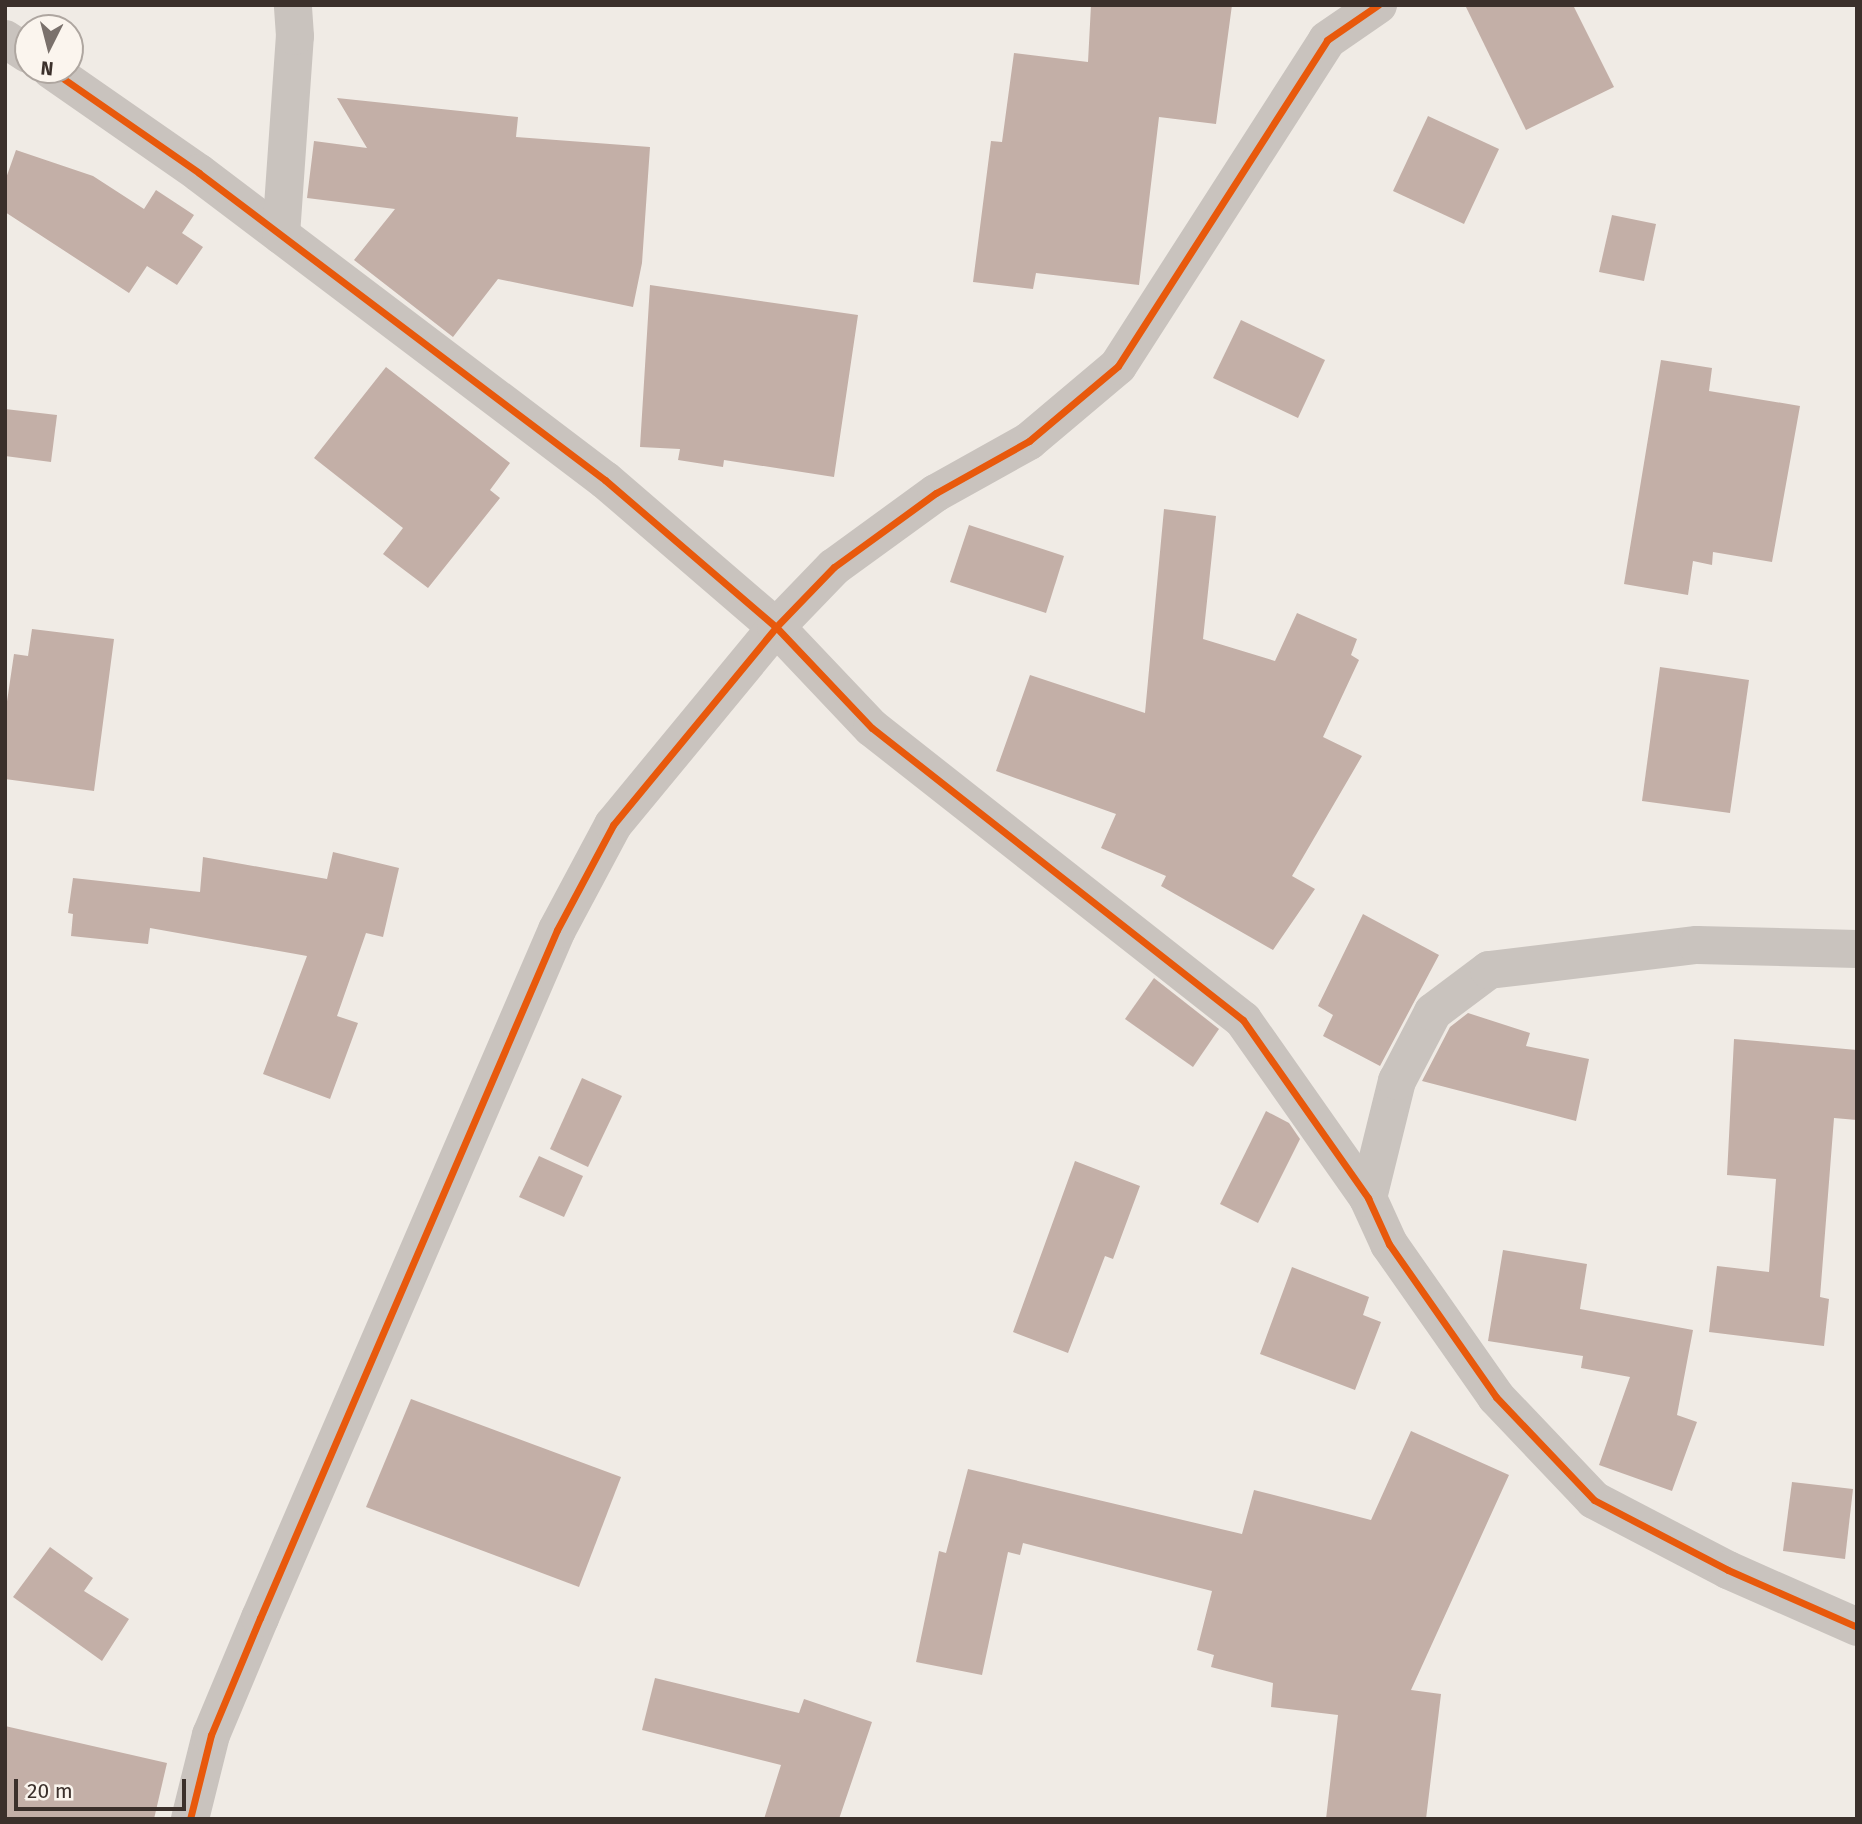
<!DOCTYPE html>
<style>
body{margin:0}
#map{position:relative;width:1862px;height:1824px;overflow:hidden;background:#f0ebe5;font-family:"Fira Sans",sans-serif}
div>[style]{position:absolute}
.building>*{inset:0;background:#c3afa7}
.street>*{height:38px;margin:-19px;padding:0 19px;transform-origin:19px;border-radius:19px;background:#c9c3be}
.cycleway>*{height:7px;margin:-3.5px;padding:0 3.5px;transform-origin:3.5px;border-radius:3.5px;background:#e8590c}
span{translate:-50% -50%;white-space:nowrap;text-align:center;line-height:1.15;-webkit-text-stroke:5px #fbf5ee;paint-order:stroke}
.frame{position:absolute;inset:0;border:7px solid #3b302b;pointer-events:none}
.north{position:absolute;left:14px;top:14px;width:70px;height:70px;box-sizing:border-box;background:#fbf5ee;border:2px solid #aea6a0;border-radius:50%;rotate:186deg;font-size:19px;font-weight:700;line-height:28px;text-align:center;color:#3b302b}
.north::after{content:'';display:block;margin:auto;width:24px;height:32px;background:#7a716c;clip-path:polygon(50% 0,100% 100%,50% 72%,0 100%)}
.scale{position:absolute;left:14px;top:1779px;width:172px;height:32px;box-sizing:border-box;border:4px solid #3b302b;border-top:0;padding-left:9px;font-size:21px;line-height:24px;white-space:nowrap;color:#3b302b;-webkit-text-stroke:5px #fbf5ee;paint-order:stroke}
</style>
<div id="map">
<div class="building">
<i style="clip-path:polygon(1091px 5px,1232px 5px,1216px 124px,1159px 117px,1139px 285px,1036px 273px,1033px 289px,973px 282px,991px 141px,1002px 142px,1014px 53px,1088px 62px)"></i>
<i style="clip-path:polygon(1465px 5px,1573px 5px,1614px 87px,1526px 130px)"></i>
<i style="clip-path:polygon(337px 98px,518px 117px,516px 137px,650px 147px,642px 263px,633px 307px,498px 279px,453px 337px,354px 260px,395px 209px,307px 198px,314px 141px,367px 148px)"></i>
<i style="clip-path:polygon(1428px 116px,1499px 149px,1464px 224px,1393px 191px)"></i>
<i style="clip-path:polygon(16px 150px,93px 176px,144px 209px,156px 190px,194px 215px,182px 233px,203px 247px,177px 285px,147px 266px,129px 293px,5px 212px,5px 181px)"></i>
<i style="clip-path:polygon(1612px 215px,1656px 224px,1644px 281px,1599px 272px)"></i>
<i style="clip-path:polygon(650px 285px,858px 315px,834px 477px,724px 460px,723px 467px,678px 460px,680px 449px,640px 447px)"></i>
<i style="clip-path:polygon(1241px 320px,1325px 360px,1298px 418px,1213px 378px)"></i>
<i style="clip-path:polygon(1661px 360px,1712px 368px,1709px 391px,1800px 406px,1772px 562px,1713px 552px,1712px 565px,1693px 561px,1688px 595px,1624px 584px)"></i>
<i style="clip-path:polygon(386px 367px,510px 463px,490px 490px,500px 498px,428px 588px,383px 554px,403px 528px,314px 458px)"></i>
<i style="clip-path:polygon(5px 409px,57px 415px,51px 462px,5px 456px)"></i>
<i style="clip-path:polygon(1164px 509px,1216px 516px,1203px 639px,1275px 661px,1297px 613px,1357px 639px,1351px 655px,1359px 660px,1323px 737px,1362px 756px,1292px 876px,1315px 889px,1273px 950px,1161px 886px,1166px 876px,1101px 848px,1116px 814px,996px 771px,1030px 675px,1145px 713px)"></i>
<i style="clip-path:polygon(969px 525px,1064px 556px,1046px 613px,950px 582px)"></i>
<i style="clip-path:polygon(32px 629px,114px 639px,94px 791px,5px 779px,5px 715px,14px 654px,28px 656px)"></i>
<i style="clip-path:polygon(1660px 667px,1749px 680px,1730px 813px,1642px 801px)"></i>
<i style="clip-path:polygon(333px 852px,399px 868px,383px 937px,366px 933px,337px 1016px,358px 1023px,330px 1099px,263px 1074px,307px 956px,150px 928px,148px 944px,71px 936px,73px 914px,68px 913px,73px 878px,200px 892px,203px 857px,327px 879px)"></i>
<i style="clip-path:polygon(1363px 914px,1439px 955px,1380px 1066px,1323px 1036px,1333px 1015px,1318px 1006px)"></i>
<i style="clip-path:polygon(1154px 978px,1219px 1029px,1193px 1067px,1125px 1019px)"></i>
<i style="clip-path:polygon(1468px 1013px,1530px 1033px,1526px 1046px,1589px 1059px,1576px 1121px,1422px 1081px,1450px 1027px)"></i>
<i style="clip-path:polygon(1734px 1039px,1857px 1050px,1857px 1120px,1834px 1118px,1820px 1297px,1829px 1299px,1824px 1346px,1709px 1332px,1717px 1266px,1769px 1272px,1776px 1179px,1727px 1175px)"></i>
<i style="clip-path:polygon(582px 1078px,622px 1096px,588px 1167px,550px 1149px)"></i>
<i style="clip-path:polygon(1266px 1111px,1289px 1123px,1300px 1139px,1258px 1223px,1220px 1204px)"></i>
<i style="clip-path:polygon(539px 1156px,583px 1176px,564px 1217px,519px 1197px)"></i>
<i style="clip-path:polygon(1075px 1161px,1140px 1186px,1113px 1259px,1105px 1256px,1068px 1353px,1013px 1332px)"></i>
<i style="clip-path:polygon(1503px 1250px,1587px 1264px,1580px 1309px,1693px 1330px,1677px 1415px,1697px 1422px,1672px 1491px,1599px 1465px,1630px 1377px,1581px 1368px,1583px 1356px,1488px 1341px)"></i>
<i style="clip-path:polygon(1292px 1267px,1369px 1297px,1363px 1315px,1381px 1322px,1355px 1390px,1260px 1354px)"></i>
<i style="clip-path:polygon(411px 1399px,621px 1477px,579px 1587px,366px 1507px)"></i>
<i style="clip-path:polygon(1411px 1431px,1509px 1475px,1411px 1690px,1441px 1694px,1426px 1819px,1326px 1819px,1338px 1715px,1271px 1707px,1273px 1683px,1211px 1667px,1214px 1655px,1197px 1650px,1212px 1591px,1023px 1543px,1020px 1555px,1008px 1552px,982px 1675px,916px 1662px,939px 1551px,946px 1553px,968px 1469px,1242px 1534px,1254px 1490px,1371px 1520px)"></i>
<i style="clip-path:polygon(1792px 1482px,1853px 1489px,1845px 1559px,1783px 1551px)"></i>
<i style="clip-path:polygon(50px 1547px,93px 1578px,84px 1591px,129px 1619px,102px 1661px,13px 1597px)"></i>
<i style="clip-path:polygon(655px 1678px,799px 1713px,804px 1699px,872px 1722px,839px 1819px,764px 1819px,781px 1765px,642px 1730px)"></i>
<i style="clip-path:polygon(5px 1726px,167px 1763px,154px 1819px,5px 1819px)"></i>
</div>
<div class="street">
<i style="left:5px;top:39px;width:27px;rotate:33deg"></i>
<i style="left:51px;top:70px;width:180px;rotate:34.8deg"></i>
<i style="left:199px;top:173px;width:509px;rotate:37.1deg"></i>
<i style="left:605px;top:480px;width:225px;rotate:40.7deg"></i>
<i style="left:776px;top:627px;width:139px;rotate:46.5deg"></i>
<i style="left:872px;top:728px;width:472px;rotate:38.2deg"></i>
<i style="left:1243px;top:1020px;width:218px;rotate:54.9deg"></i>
<i style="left:1368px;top:1198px;width:51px;rotate:65.5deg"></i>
<i style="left:1389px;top:1244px;width:187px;rotate:55deg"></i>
<i style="left:1496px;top:1397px;width:142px;rotate:46.4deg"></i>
<i style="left:1594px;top:1500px;width:151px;rotate:27.6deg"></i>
<i style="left:1728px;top:1570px;width:141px;rotate:23.8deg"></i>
<i style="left:281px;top:235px;width:199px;rotate:-86deg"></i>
<i style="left:295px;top:36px;width:31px;rotate:-94deg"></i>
<i style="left:1368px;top:1198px;width:121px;rotate:-76.1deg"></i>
<i style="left:1397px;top:1081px;width:78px;rotate:-62.4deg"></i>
<i style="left:1433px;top:1012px;width:70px;rotate:-36.9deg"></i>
<i style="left:1489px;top:970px;width:209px;rotate:-6.9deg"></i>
<i style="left:1697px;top:945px;width:160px;rotate:1.4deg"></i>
<i style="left:190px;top:1819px;width:87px;rotate:-76deg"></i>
<i style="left:211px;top:1735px;width:127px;rotate:-67.3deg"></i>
<i style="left:260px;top:1618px;width:749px;rotate:-66.65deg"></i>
<i style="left:557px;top:930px;width:119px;rotate:-61.9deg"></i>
<i style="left:613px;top:825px;width:256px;rotate:-50.5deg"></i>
<i style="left:776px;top:627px;width:83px;rotate:-46deg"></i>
<i style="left:834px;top:567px;width:126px;rotate:-36deg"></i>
<i style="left:936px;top:493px;width:107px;rotate:-29.2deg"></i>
<i style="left:1029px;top:441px;width:116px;rotate:-40.1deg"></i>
<i style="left:1118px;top:366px;width:387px;rotate:-57.3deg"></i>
<i style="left:1327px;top:40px;width:62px;rotate:-34.5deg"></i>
</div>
<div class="cycleway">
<i style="left:51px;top:70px;width:180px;rotate:34.8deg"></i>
<i style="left:199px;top:173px;width:509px;rotate:37.1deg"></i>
<i style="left:605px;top:480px;width:225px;rotate:40.7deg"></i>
<i style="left:776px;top:627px;width:139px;rotate:46.5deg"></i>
<i style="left:872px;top:728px;width:472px;rotate:38.2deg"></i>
<i style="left:1243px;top:1020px;width:218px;rotate:54.9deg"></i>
<i style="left:1368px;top:1198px;width:51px;rotate:65.5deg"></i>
<i style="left:1389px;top:1244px;width:187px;rotate:55deg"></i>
<i style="left:1496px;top:1397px;width:142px;rotate:46.4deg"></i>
<i style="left:1594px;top:1500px;width:151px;rotate:27.6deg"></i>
<i style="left:1728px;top:1570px;width:141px;rotate:23.8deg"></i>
<i style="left:190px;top:1819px;width:87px;rotate:-76deg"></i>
<i style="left:211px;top:1735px;width:127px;rotate:-67.3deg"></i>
<i style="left:260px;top:1618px;width:749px;rotate:-66.65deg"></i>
<i style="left:557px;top:930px;width:119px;rotate:-61.9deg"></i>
<i style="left:613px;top:825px;width:256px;rotate:-50.5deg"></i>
<i style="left:776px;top:627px;width:83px;rotate:-46deg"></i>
<i style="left:834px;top:567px;width:126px;rotate:-36deg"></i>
<i style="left:936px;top:493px;width:107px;rotate:-29.2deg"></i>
<i style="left:1029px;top:441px;width:116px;rotate:-40.1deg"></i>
<i style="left:1118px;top:366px;width:387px;rotate:-57.3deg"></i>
<i style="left:1327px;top:40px;width:62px;rotate:-34.5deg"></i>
</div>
<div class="frame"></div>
<div class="north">N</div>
<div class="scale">20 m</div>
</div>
